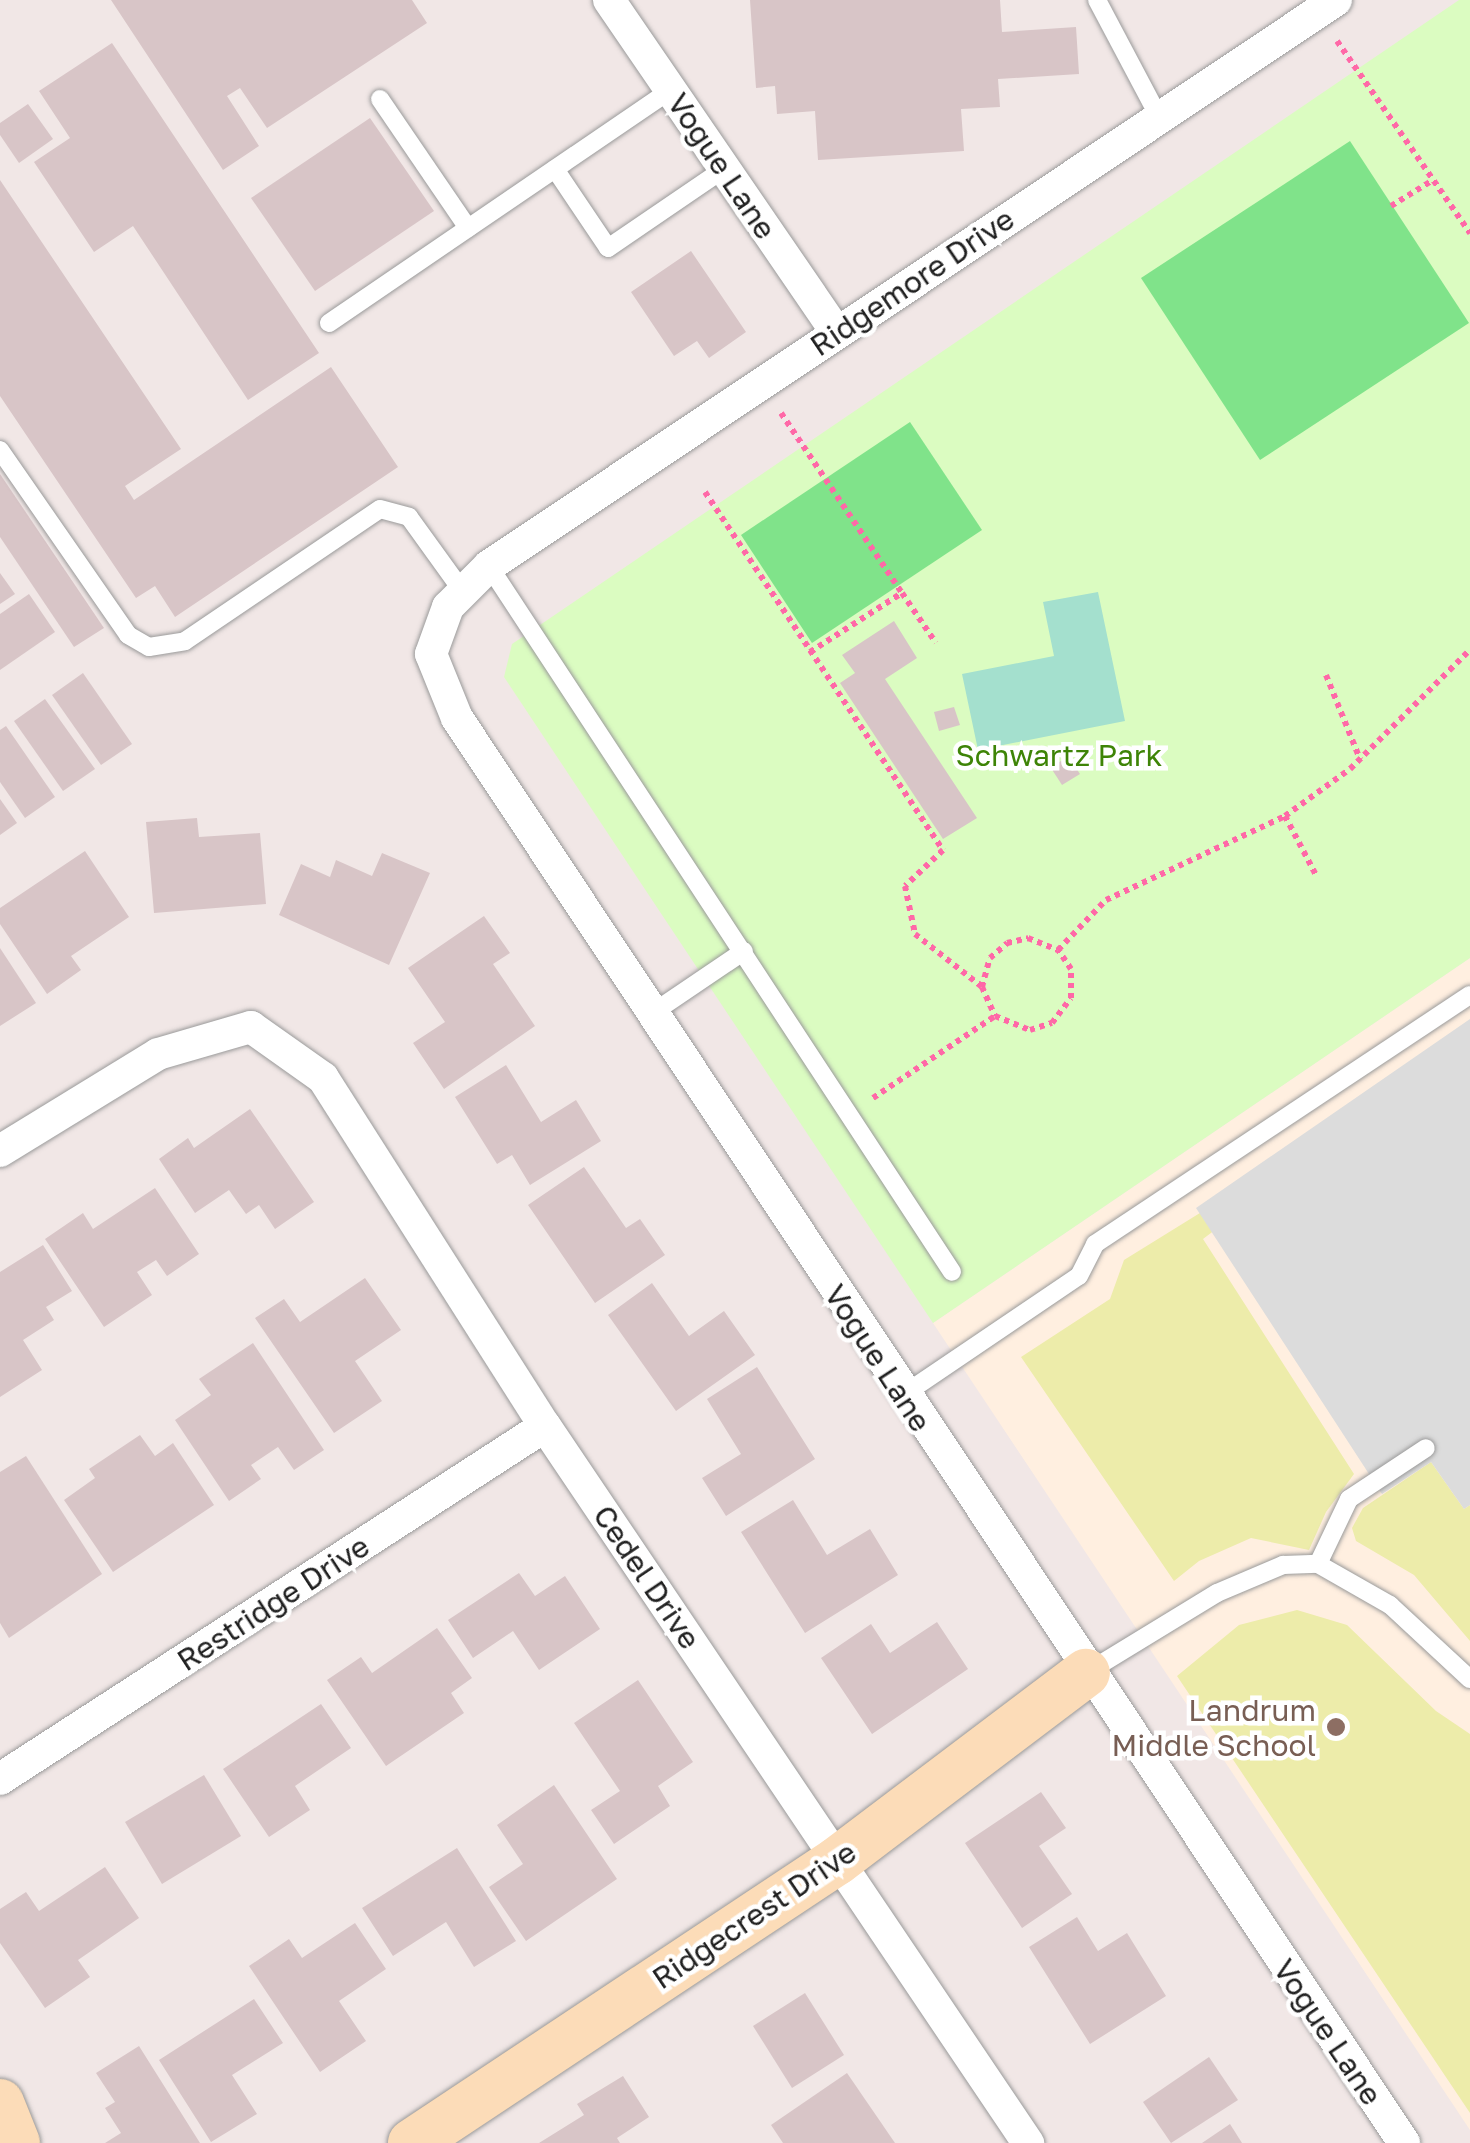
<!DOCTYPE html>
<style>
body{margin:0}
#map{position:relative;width:1470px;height:2143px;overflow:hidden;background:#f1e7e6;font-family:"Golos Text",sans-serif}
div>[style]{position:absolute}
.education>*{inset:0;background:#ffefe0}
.grass>*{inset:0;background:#edecaa}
.park>*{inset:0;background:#dbfcc1}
.pitch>*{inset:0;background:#80e38a}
.parking>*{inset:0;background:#dcdcdc}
.water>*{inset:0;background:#a4e0ce}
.building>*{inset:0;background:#d8c5c7}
.path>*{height:6px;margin-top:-3px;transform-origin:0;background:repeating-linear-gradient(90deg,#ff68a7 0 5px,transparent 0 10px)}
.roads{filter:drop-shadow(0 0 2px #9a9a9a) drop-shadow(0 0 2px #9a9a9a)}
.lane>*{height:18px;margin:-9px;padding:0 9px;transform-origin:9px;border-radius:9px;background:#fff}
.street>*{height:32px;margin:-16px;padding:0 16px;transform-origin:16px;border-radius:16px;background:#fff}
.secondary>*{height:48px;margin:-24px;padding:0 24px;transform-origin:24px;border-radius:24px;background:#fcdcb8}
.dots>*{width:28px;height:28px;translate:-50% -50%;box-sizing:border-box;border:5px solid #fff;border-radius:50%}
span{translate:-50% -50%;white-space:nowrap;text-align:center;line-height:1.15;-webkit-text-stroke:9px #fff;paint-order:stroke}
.street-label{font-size:30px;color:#202020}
.park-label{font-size:30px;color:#3e8407}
.education-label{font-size:30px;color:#785e54}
.right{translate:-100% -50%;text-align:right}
</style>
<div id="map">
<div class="education">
<i style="clip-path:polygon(1470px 958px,1470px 2130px,933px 1323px)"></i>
</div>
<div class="grass">
<i style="clip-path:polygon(1229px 1195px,1240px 1211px,1203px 1239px,1354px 1474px,1326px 1512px,1309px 1550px,1251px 1538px,1199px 1561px,1174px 1581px,1021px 1357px,1110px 1299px,1124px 1260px)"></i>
<i style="clip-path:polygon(1431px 1462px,1464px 1509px,1470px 1505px,1470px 1641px,1414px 1575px,1356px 1541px,1352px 1528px,1363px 1508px)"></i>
<i style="clip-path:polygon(1297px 1610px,1347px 1625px,1436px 1711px,1470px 1734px,1470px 2113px,1177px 1676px,1239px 1625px)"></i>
</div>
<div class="park">
<i style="clip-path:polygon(1459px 0,1470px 0,1470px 958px,933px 1323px,504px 677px,512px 644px)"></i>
</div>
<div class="pitch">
<i style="clip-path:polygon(1350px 141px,1469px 323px,1260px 460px,1141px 278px)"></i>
<i style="clip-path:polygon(910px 422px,982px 530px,812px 643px,741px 535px)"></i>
</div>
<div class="parking">
<i style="clip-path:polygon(1470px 1019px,1470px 1505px,1464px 1509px,1431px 1462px,1382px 1494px,1196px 1208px)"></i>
</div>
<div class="water">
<i style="clip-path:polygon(1098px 592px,1125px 721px,978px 750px,962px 674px,1054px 656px,1043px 602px)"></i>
</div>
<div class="building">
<i style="clip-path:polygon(111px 0,412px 0,427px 23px,267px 128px,240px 88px,227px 96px,259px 146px,223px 170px)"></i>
<i style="clip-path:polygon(750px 0,1000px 0,1002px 32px,1076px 27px,1079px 74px,998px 79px,1000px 107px,961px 109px,964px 151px,818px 160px,815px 111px,777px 114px,775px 86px,756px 88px)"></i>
<i style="clip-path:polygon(112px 43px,319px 353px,248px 400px,133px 226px,94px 252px,34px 162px,70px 138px,39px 91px)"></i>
<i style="clip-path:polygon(28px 104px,53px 139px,19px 163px,0 135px,0 123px)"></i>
<i style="clip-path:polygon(370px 118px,434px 211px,315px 291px,251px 198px)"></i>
<i style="clip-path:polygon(0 180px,181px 449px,125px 486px,134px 500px,331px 367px,398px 467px,175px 617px,155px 586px,136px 598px,0 396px)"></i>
<i style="clip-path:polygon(691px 251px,746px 332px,709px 358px,697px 341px,674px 356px,631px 292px)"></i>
<i style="clip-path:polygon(0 474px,104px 628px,74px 647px,0 537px)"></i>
<i style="clip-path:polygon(0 573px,15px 594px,0 604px)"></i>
<i style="clip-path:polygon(29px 594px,55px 632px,0 670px,0 614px)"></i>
<i style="clip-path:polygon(894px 621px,917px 658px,885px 679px,977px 818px,943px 839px,840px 683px,855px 673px,842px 655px)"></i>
<i style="clip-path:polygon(83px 673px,132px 744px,101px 765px,52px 695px)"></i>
<i style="clip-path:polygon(45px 699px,95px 769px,63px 791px,14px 721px)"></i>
<i style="clip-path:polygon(954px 707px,960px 725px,939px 731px,934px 712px)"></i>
<i style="clip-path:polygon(6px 726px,55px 797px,25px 818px,0 782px,0 730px)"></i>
<i style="clip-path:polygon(1068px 756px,1080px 774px,1062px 785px,1051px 768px)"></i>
<i style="clip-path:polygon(0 799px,17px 823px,0 835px)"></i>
<i style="clip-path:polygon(197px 818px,199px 837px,260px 833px,266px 904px,154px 913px,146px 822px)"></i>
<i style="clip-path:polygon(85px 851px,129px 917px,71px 956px,81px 970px,47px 994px,0 924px,0 908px)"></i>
<i style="clip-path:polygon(382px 853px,430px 873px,389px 965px,279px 915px,301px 864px,330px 877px,336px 860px,372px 876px)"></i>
<i style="clip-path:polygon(484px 916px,510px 953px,493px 964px,535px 1026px,444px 1089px,413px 1043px,445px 1022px,408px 968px)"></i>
<i style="clip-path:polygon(0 948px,36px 1003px,0 1026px)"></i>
<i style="clip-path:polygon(506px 1065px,541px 1122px,576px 1100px,601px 1141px,530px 1185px,512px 1155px,497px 1164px,455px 1097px)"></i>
<i style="clip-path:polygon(250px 1109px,314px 1202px,275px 1229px,259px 1205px,246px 1214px,229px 1190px,195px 1213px,159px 1159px,188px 1138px,194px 1148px)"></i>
<i style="clip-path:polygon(584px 1167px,626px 1228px,640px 1219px,665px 1255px,595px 1303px,528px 1205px)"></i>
<i style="clip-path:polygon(155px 1188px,199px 1254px,167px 1276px,156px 1260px,137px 1272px,152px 1295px,104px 1327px,45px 1239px,83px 1213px,93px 1229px)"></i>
<i style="clip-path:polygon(43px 1245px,72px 1291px,46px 1307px,54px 1320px,23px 1340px,42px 1370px,0 1397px,0 1272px)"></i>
<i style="clip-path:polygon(365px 1278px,401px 1330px,355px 1361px,382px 1401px,334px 1433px,255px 1318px,284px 1299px,300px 1322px)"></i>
<i style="clip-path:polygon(652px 1283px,689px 1336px,724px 1311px,755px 1355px,676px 1411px,608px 1315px)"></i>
<i style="clip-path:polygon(253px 1343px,324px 1450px,294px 1470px,278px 1447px,251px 1465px,261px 1479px,229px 1501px,175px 1420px,211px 1395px,199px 1379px)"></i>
<i style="clip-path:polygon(757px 1367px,815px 1459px,726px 1516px,702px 1478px,741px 1454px,707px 1399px)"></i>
<i style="clip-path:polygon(140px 1435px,155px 1456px,173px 1443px,214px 1505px,113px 1572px,64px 1500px,95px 1478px,89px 1469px)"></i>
<i style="clip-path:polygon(26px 1456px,102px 1574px,9px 1638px,0 1623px,0 1472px)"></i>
<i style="clip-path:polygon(793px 1500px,827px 1555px,870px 1529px,898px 1575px,805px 1633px,741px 1532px)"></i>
<i style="clip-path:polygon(519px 1573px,535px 1596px,565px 1576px,600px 1629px,539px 1670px,513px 1631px,473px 1658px,448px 1620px)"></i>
<i style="clip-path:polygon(937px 1622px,968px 1669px,872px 1734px,821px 1658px,871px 1624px,890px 1653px)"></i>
<i style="clip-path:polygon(437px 1628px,472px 1678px,451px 1693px,464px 1713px,386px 1766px,327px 1680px,361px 1657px,372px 1673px)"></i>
<i style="clip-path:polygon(638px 1680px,693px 1762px,658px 1786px,670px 1806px,614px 1844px,591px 1810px,620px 1791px,574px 1723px)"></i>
<i style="clip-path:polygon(321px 1704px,351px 1748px,295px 1786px,310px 1810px,269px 1837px,223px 1769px)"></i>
<i style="clip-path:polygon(204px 1775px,241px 1836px,162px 1884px,125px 1822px)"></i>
<i style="clip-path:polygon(554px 1785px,617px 1879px,526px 1941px,489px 1887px,523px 1864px,497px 1825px)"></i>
<i style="clip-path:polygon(1041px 1792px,1066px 1828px,1039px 1846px,1072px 1894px,1022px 1928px,965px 1843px)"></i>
<i style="clip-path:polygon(457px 1848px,516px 1941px,474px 1967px,446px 1922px,393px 1956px,362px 1908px)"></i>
<i style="clip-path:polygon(105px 1867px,139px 1918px,78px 1960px,90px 1977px,45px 2008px,0 1943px,0 1909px,26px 1892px,39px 1911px)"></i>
<i style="clip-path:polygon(1077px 1917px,1098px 1951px,1127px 1933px,1166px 1996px,1090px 2044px,1029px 1947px)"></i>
<i style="clip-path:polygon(355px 1923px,386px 1969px,339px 2001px,366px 2041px,320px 2072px,249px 1966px,289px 1939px,302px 1958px)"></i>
<i style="clip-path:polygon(805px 1993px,844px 2055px,792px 2088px,753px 2026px)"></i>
<i style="clip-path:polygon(254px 1999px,283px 2043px,232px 2075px,257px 2114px,211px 2142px,159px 2060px)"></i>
<i style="clip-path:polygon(139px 2046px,200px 2143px,105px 2143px,121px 2133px,105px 2108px,115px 2102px,96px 2073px)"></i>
<i style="clip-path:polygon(1209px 2057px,1238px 2100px,1171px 2143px,1143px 2102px)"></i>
<i style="clip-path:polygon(847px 2073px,895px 2143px,783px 2143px,771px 2125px)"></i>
<i style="clip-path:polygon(623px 2076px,649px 2117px,617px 2138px,620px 2143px,539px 2143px,584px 2115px,577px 2104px)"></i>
<i style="clip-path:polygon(1230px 2124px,1242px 2143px,1202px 2143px)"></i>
</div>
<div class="path">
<i style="left:1337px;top:41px;width:234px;rotate:55.3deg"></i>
<i style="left:1391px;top:206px;width:49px;rotate:-31.8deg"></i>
<i style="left:781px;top:413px;width:217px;rotate:56.1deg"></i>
<i style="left:705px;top:492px;width:430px;rotate:56.4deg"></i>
<i style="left:943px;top:850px;width:52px;rotate:136.5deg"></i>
<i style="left:905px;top:886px;width:49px;rotate:78.2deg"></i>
<i style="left:915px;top:934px;width:85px;rotate:38.3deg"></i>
<i style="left:982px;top:987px;width:30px;rotate:-75deg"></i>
<i style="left:990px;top:958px;width:23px;rotate:-41deg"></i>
<i style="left:1007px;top:943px;width:22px;rotate:-13deg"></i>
<i style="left:1028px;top:938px;width:32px;rotate:22deg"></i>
<i style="left:810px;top:652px;width:109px;rotate:-32.7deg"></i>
<i style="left:902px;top:593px;width:60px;rotate:55.8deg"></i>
<i style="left:1326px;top:675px;width:91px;rotate:68deg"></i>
<i style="left:1285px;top:816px;width:67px;rotate:62.3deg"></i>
<i style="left:982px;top:987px;width:32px;rotate:66deg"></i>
<i style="left:873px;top:1098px;width:147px;rotate:-33.9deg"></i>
<i style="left:995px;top:1016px;width:38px;rotate:22deg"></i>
<i style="left:1030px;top:1030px;width:23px;rotate:-18deg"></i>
<i style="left:1052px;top:1023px;width:31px;rotate:-53deg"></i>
<i style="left:1071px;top:998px;width:29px;rotate:-90deg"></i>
<i style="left:1071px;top:969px;width:23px;rotate:-124deg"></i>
<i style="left:1058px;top:950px;width:69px;rotate:-46.2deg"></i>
<i style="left:1106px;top:900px;width:198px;rotate:-25.1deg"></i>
<i style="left:1285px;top:816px;width:80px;rotate:-35.9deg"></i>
<i style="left:1350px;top:769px;width:169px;rotate:-44.8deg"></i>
</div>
<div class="roads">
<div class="lane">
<i style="left:1097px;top:0;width:132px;rotate:62.1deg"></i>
<i style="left:380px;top:99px;width:156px;rotate:55.7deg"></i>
<i style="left:555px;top:169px;width:95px;rotate:56.1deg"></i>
<i style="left:608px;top:248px;width:140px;rotate:-34.3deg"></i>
<i style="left:329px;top:323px;width:414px;rotate:-34.3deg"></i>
<i style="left:0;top:450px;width:225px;rotate:55.3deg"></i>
<i style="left:128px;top:635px;width:24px;rotate:30deg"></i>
<i style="left:149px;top:647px;width:36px;rotate:-9deg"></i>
<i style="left:185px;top:641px;width:235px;rotate:-34.1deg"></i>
<i style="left:380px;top:509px;width:30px;rotate:15deg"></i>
<i style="left:409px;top:517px;width:92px;rotate:54.2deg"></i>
<i style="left:489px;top:566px;width:844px;rotate:56.74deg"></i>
<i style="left:651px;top:1014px;width:112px;rotate:-34.1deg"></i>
<i style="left:903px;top:1395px;width:212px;rotate:-34.1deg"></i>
<i style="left:1079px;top:1276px;width:36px;rotate:-63deg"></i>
<i style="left:1095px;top:1244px;width:450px;rotate:-33.6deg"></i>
<i style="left:1318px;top:1564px;width:72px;rotate:-64.5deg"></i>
<i style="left:1349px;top:1499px;width:92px;rotate:-33.5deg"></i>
<i style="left:1086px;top:1673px;width:153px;rotate:-31.4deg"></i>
<i style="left:1217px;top:1593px;width:72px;rotate:-23deg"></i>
<i style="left:1283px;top:1565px;width:35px;rotate:-2deg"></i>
<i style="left:1318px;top:1564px;width:83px;rotate:29.7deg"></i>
<i style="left:1390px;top:1605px;width:109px;rotate:42.8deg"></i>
</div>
<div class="street">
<i style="left:609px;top:0;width:402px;rotate:55.6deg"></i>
<i style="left:1336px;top:0;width:1019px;rotate:146.25deg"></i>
<i style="left:489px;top:566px;width:58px;rotate:135deg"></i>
<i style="left:448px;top:607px;width:50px;rotate:109.9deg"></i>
<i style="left:431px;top:654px;width:69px;rotate:67.9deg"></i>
<i style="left:457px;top:718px;width:1711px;rotate:56.39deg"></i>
<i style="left:0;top:1151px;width:185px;rotate:-31.5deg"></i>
<i style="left:158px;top:1054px;width:97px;rotate:-16.2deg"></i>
<i style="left:251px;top:1027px;width:88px;rotate:35.3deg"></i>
<i style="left:323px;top:1078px;width:413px;rotate:57.5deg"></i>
<i style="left:545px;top:1426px;width:865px;rotate:56.03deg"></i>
<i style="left:0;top:1779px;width:649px;rotate:-32.93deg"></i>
</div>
<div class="secondary">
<i style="left:0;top:2103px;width:43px;rotate:68.2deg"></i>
<i style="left:412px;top:2143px;width:510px;rotate:-33.57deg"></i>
<i style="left:837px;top:1861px;width:312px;rotate:-37.1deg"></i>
</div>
</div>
<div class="dots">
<i style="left:1336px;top:1727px;background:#8d6e63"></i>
</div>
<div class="street-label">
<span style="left:722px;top:166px;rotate:56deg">Vogue Lane</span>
<span style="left:912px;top:282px;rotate:-34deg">Ridgemore Drive</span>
<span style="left:878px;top:1358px;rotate:57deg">Vogue Lane</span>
<span style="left:647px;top:1577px;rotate:56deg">Cedel Drive</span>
<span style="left:273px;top:1603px;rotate:-33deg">Restridge Drive</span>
<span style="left:754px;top:1915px;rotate:-34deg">Ridgecrest Drive</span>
<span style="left:1328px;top:2032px;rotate:56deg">Vogue Lane</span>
</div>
<div class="park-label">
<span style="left:1059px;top:755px">Schwartz Park</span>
</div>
<div class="education-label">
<span class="right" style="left:1316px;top:1727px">Landrum<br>Middle School</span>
</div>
</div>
